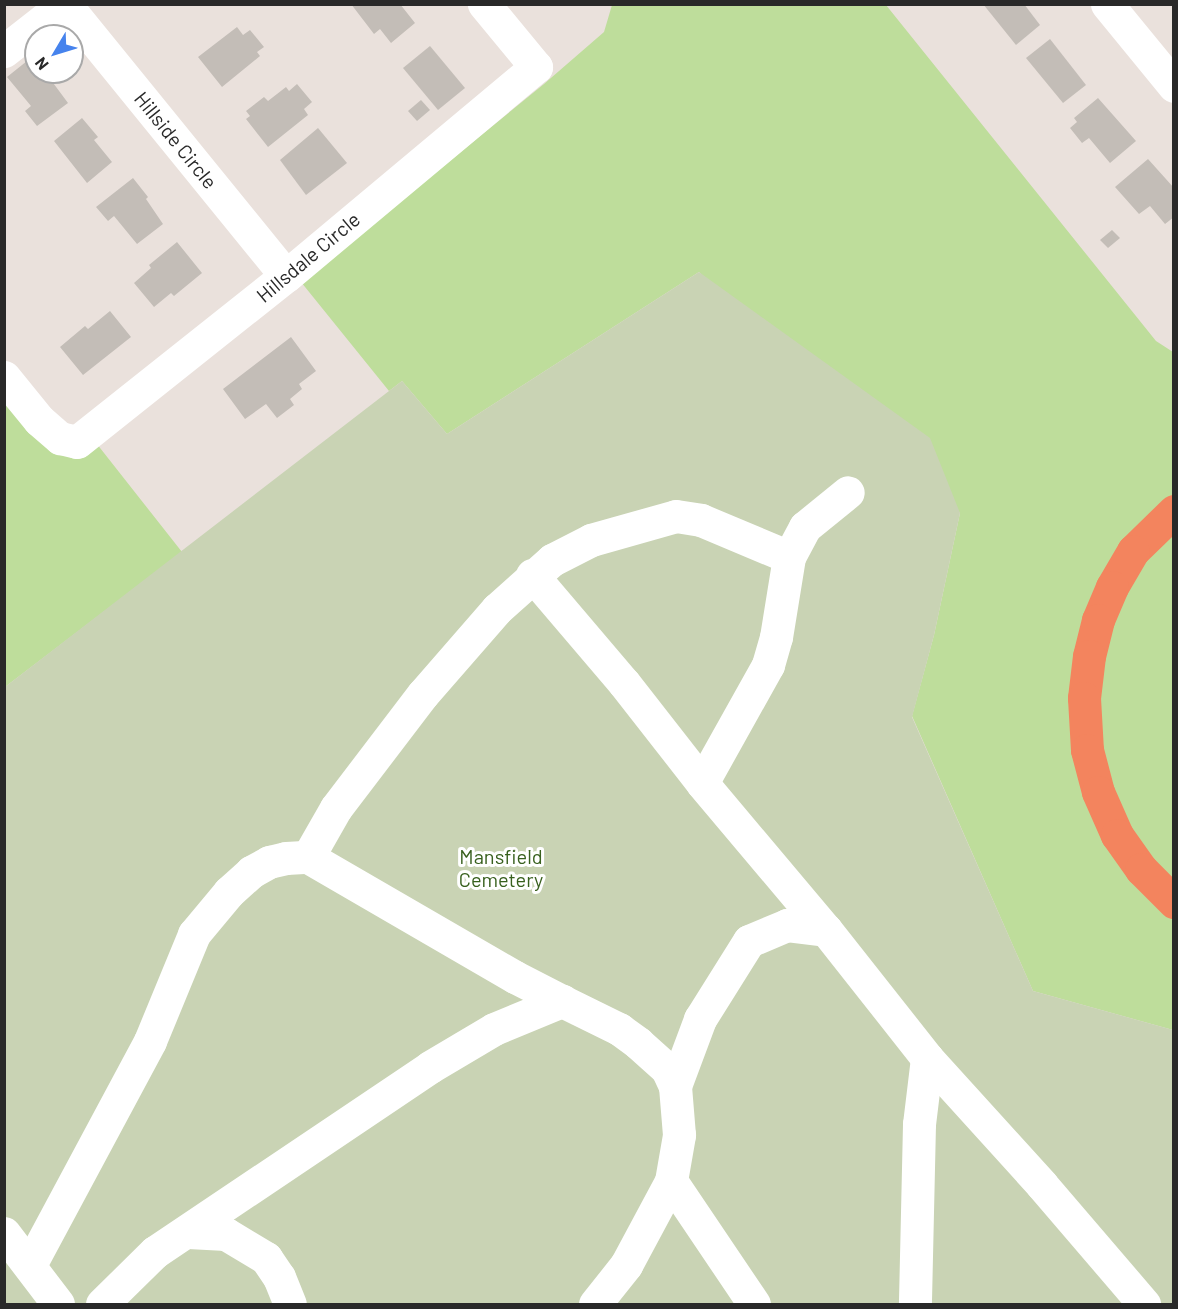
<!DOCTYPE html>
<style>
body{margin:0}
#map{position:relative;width:1178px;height:1309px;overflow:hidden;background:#eae1dc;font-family:Barlow,sans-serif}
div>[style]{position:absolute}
.green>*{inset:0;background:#bedd9b}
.cemetery>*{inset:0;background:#c9d3b4}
.building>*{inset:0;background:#c3bdb7}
.minor>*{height:33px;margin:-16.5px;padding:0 16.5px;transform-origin:16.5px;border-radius:16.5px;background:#fff}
.highway>*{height:33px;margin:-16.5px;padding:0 16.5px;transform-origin:16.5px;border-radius:16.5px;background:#f3845e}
span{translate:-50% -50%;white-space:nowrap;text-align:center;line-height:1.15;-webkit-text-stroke:6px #fff;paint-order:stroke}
.street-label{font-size:20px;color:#292929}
.park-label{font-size:20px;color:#38601e}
.frame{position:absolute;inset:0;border:6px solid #292929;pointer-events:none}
.north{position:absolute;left:24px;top:24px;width:60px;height:60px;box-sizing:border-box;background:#fff;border:2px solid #a9a9a9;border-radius:50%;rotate:232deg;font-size:16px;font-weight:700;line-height:24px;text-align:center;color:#292929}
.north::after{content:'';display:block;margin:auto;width:21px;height:27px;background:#4683ed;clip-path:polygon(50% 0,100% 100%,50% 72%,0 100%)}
</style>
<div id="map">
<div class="green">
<i style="clip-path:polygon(612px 5px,886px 5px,1156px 341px,1173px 352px,1173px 1030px,1033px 991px,912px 716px,934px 635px,960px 513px,699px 272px,447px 434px,402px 381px,389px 391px,301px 282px,544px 84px,604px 32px)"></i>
<i style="clip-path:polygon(5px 380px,37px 422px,93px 439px,182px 552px,5px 687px)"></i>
</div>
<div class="cemetery">
<i style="clip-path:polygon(699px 272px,930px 438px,960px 513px,934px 635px,912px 717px,1033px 991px,1173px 1030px,1173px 1304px,5px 1304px,5px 687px,402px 381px,447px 434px)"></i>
</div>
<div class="building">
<i style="clip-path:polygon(351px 4px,400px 4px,415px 23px,391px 43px,380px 29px,374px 34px)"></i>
<i style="clip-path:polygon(983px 4px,1024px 4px,1040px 25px,1016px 45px)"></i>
<i style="clip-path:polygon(237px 27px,243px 35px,250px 30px,264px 47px,257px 52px,260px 56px,222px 87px,198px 57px)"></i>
<i style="clip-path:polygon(1050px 39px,1086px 85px,1063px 103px,1026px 58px)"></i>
<i style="clip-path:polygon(430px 46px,465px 88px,438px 110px,403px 68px)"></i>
<i style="clip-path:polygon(32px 57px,36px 62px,36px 72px,45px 72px,68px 103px,37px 126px,25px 111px,31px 106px,7px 77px)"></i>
<i style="clip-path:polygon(297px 84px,312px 102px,304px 109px,308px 115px,268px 147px,246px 119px,250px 116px,246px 111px,264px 97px,268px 101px,286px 87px,289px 91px)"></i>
<i style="clip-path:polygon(1098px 98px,1136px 141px,1110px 163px,1089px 138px,1082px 143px,1070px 128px,1077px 122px,1074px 118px)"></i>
<i style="clip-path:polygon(421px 100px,430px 110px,417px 121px,408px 111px)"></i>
<i style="clip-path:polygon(82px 118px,98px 137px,94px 140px,112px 162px,87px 183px,54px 141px)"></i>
<i style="clip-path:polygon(318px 128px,347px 163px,306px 195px,280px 160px)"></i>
<i style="clip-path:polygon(1148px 159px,1174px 188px,1174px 217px,1165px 224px,1150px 206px,1139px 214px,1115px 187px)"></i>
<i style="clip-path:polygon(133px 178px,148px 197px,146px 199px,163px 224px,137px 244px,114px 216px,108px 221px,96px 207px)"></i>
<i style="clip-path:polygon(1112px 230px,1120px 238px,1108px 248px,1100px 240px)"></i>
<i style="clip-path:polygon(177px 242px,202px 273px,174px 296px,171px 293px,154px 307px,134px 283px,151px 268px,149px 265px)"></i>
<i style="clip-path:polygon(110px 311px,131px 337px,83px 375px,60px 347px,85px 326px,88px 329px)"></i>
<i style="clip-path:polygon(291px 337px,316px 371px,299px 384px,302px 389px,290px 399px,294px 405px,277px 418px,266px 404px,245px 419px,223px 389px)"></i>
</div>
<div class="minor">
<i style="left:65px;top:4px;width:350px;rotate:50.9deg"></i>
<i style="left:1107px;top:4px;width:106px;rotate:50.7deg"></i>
<i style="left:4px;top:51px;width:76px;rotate:-38.1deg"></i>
<i style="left:4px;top:377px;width:55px;rotate:50.9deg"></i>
<i style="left:39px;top:420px;width:28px;rotate:41deg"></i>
<i style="left:60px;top:438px;width:17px;rotate:13deg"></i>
<i style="left:77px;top:442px;width:267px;rotate:-38.5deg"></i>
<i style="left:286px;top:276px;width:326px;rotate:-39.9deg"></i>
<i style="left:536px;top:67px;width:82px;rotate:-129.5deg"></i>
<i style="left:789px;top:557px;width:81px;rotate:99.2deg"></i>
<i style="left:776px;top:637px;width:29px;rotate:106deg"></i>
<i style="left:768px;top:665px;width:135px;rotate:119.2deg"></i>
<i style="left:702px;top:783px;width:192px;rotate:49.9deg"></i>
<i style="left:826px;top:930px;width:163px;rotate:51.7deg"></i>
<i style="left:927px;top:1058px;width:66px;rotate:96.9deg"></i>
<i style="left:919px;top:1124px;width:180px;rotate:91.3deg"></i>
<i style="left:532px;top:575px;width:142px;rotate:49.6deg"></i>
<i style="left:624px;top:683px;width:127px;rotate:52deg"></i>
<i style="left:308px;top:857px;width:56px;rotate:-60.3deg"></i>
<i style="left:336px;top:808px;width:143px;rotate:-52.7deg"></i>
<i style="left:423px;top:694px;width:113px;rotate:-49deg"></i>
<i style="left:497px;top:609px;width:74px;rotate:-41.7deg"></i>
<i style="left:552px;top:560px;width:44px;rotate:-27.1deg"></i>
<i style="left:591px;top:540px;width:88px;rotate:-15.8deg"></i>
<i style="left:676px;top:516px;width:25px;rotate:9deg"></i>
<i style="left:701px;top:520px;width:95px;rotate:22.8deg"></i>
<i style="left:789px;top:557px;width:34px;rotate:-62deg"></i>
<i style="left:805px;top:527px;width:55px;rotate:-39.1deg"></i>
<i style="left:927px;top:1058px;width:171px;rotate:47.8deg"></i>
<i style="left:1042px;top:1185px;width:157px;rotate:49.4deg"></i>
<i style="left:188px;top:1232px;width:38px;rotate:3deg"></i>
<i style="left:226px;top:1234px;width:47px;rotate:31deg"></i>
<i style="left:266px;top:1258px;width:23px;rotate:56deg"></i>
<i style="left:279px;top:1277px;width:29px;rotate:68deg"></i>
<i style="left:4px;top:1233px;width:89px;rotate:52.7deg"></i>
<i style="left:30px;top:1265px;width:254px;rotate:-61.8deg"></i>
<i style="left:150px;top:1041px;width:116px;rotate:-67.6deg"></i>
<i style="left:194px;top:934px;width:55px;rotate:-50.2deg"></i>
<i style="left:229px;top:892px;width:30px;rotate:-42deg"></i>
<i style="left:251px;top:872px;width:21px;rotate:-29deg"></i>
<i style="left:269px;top:862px;width:17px;rotate:-13deg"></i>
<i style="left:286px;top:858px;width:22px;rotate:-3deg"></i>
<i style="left:308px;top:857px;width:239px;rotate:30.1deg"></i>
<i style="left:515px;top:977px;width:53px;rotate:27.1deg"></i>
<i style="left:102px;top:1304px;width:74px;rotate:-44.5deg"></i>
<i style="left:155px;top:1252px;width:331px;rotate:-33.9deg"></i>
<i style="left:430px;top:1067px;width:74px;rotate:-30.7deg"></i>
<i style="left:494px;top:1029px;width:74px;rotate:-22.4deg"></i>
<i style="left:562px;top:1001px;width:64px;rotate:26.2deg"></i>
<i style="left:619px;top:1029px;width:24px;rotate:36deg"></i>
<i style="left:638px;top:1043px;width:39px;rotate:42deg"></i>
<i style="left:667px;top:1069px;width:19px;rotate:65deg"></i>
<i style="left:595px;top:1304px;width:50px;rotate:-51.5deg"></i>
<i style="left:626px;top:1265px;width:95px;rotate:-61.8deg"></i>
<i style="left:754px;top:1304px;width:148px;rotate:-124deg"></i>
<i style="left:671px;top:1181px;width:47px;rotate:-80.1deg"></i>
<i style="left:679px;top:1135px;width:49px;rotate:-94.7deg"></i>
<i style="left:675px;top:1086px;width:72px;rotate:-69.5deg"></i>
<i style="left:700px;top:1019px;width:92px;rotate:-57.9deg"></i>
<i style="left:749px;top:941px;width:41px;rotate:-22.8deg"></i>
<i style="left:787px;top:925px;width:39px;rotate:7deg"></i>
</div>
<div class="highway">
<i style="left:1174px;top:511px;width:57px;rotate:135.7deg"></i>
<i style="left:1133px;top:551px;width:42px;rotate:120.3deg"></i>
<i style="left:1112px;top:587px;width:36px;rotate:113deg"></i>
<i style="left:1098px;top:620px;width:37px;rotate:104deg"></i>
<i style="left:1089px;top:656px;width:42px;rotate:96.8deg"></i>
<i style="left:1084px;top:698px;width:52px;rotate:86.7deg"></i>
<i style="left:1087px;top:750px;width:43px;rotate:75.3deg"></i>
<i style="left:1098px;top:792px;width:47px;rotate:66.2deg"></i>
<i style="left:1117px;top:835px;width:42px;rotate:54.8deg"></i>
<i style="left:1141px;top:869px;width:47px;rotate:45deg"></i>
</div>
<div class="street-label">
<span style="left:176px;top:140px;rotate:51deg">Hillside Circle</span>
<span style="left:308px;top:257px;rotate:-40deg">Hillsdale Circle</span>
</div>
<div class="park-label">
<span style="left:501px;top:868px">Mansfield<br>Cemetery</span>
</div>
<div class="frame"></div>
<div class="north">N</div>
</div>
